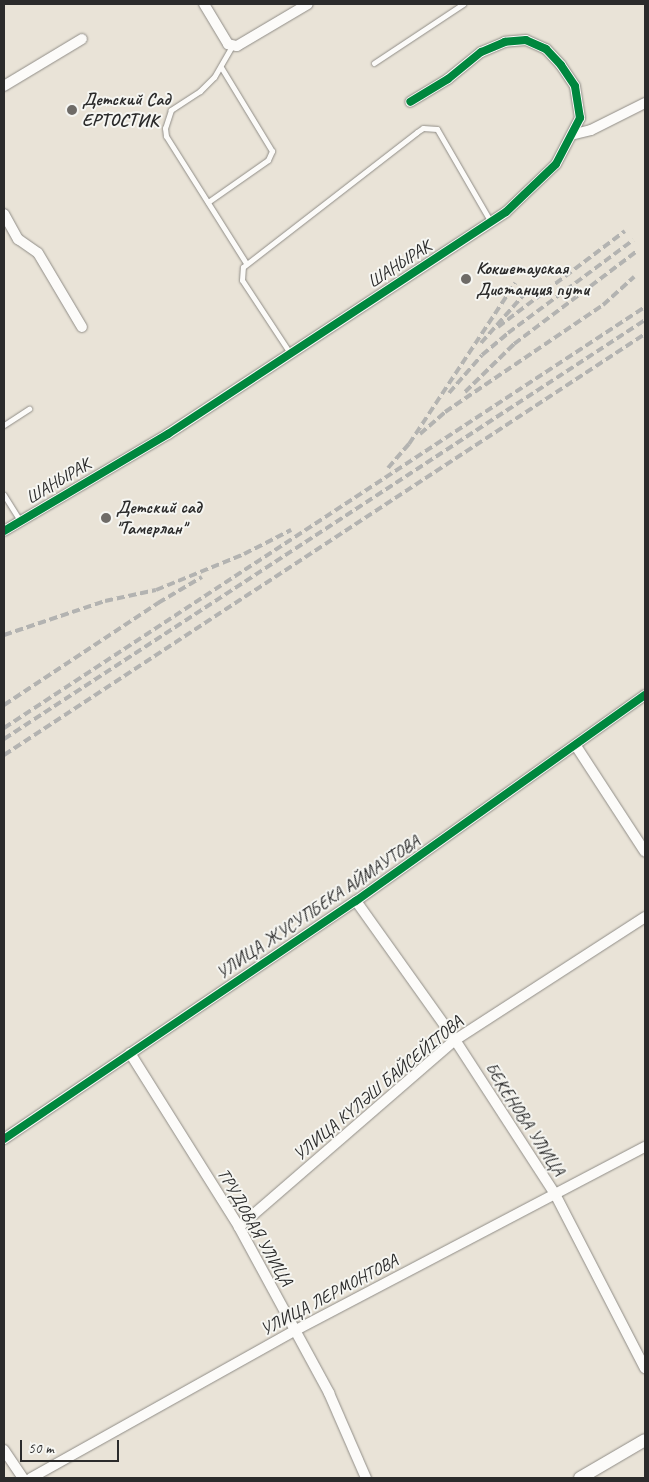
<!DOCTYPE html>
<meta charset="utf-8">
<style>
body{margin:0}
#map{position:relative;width:649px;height:1482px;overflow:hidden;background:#e9e3d7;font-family:Caveat,sans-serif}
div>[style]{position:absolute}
.roads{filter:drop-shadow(0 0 1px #908d87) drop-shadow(0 0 1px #908d87)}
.service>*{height:5px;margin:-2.5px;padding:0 2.5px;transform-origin:2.5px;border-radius:2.5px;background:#fcfbf9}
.minor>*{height:10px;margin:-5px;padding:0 5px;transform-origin:5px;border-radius:5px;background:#fcfbf9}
.tertiary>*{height:12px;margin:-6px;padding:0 6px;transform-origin:6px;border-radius:6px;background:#fcfbf9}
.rail>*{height:4px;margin-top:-2px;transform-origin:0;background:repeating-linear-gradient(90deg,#b3b3b1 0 8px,transparent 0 12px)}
.cycleway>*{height:8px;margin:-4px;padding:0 4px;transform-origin:4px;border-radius:4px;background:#00873e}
.dots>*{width:14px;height:14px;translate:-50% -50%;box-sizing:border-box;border:2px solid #f6f6f2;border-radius:50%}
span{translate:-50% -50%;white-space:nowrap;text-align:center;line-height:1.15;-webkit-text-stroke:4px #f6f6f2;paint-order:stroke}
.poi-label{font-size:18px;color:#2b2b2b;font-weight:700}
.left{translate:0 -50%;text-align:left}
.street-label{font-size:18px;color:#2b2b2b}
.frame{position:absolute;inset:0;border:5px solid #2b2b2b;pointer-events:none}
.scale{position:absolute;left:20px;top:1440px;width:99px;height:22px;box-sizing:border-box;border:2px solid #2b2b2b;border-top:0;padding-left:6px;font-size:15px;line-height:18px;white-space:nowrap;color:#2b2b2b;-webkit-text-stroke:4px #f6f6f2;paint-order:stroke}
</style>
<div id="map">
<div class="roads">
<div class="service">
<i style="left:232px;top:46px;width:36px;rotate:120deg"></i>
<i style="left:214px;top:77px;width:20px;rotate:135deg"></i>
<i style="left:200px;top:91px;width:35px;rotate:147deg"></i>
<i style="left:171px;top:110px;width:19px;rotate:108deg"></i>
<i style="left:165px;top:128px;width:8px;rotate:83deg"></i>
<i style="left:166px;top:136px;width:150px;rotate:57.8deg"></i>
<i style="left:374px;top:63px;width:107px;rotate:-33.5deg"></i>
<i style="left:208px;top:202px;width:73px;rotate:-35deg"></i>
<i style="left:268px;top:160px;width:10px;rotate:-66deg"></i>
<i style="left:272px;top:151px;width:98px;rotate:-121.3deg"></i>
<i style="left:290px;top:353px;width:87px;rotate:-123.3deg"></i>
<i style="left:242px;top:280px;width:13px;rotate:-86deg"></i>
<i style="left:243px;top:267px;width:220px;rotate:-37.8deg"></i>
<i style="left:417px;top:132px;width:7px;rotate:-34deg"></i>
<i style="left:423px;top:128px;width:14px;rotate:4deg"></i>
<i style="left:437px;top:129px;width:108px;rotate:59.9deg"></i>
<i style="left:4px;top:425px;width:30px;rotate:-33deg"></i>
<i style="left:4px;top:495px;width:31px;rotate:58deg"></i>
</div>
<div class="minor">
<i style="left:204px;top:4px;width:47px;rotate:59deg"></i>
<i style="left:228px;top:44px;width:9px;rotate:13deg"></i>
<i style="left:237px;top:46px;width:82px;rotate:-30.6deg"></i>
<i style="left:4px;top:86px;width:91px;rotate:-31.1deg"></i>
<i style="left:575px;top:134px;width:16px;rotate:-14deg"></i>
<i style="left:591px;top:130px;width:60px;rotate:-26.6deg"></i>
<i style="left:4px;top:214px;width:29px;rotate:61deg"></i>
<i style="left:18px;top:239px;width:24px;rotate:35deg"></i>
<i style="left:38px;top:253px;width:86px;rotate:59.3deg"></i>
<i style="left:4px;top:531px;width:191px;rotate:-30.6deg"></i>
<i style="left:168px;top:434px;width:404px;rotate:-33.3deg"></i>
<i style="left:506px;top:212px;width:69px;rotate:-43.8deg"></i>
<i style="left:556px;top:164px;width:52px;rotate:-62.4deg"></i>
<i style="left:580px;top:118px;width:32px;rotate:-99deg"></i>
<i style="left:575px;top:86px;width:25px;rotate:-124deg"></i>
<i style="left:561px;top:65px;width:22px;rotate:-133deg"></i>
<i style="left:546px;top:49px;width:22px;rotate:-156deg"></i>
<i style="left:526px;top:40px;width:21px;rotate:175deg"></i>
<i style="left:505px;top:42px;width:26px;rotate:157deg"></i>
<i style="left:481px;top:52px;width:43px;rotate:140.7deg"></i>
<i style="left:448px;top:79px;width:44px;rotate:148.8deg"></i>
<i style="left:576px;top:746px;width:126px;rotate:56.9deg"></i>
<i style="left:356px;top:901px;width:171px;rotate:54.5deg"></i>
<i style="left:455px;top:1040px;width:184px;rotate:57deg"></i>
<i style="left:555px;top:1194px;width:196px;rotate:62.7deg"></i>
<i style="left:130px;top:1053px;width:205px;rotate:57.9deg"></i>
<i style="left:239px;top:1227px;width:189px;rotate:61.5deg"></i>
<i style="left:329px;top:1393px;width:93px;rotate:66.5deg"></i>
<i style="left:4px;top:1139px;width:425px;rotate:-34.1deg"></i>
<i style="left:356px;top:901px;width:355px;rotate:-35.5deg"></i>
<i style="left:239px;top:1227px;width:286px;rotate:-40.9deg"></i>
<i style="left:455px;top:1040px;width:226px;rotate:-32.9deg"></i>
<i style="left:4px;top:1450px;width:34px;rotate:56deg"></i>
<i style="left:31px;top:1478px;width:301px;rotate:-29.2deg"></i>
<i style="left:294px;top:1331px;width:396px;rotate:-27.7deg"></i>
</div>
<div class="tertiary">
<i style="left:580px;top:1478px;width:75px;rotate:-30.3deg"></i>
</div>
</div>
<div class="rail">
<i style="left:498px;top:327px;width:159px;rotate:-37.1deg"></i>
<i style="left:481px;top:343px;width:69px;rotate:-48.5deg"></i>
<i style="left:465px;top:392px;width:69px;rotate:-44.4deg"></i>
<i style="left:514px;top:344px;width:154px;rotate:-37.1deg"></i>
<i style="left:449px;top:393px;width:50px;rotate:-49deg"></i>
<i style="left:482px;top:355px;width:34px;rotate:-40deg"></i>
<i style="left:508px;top:333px;width:156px;rotate:-36.6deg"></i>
<i style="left:420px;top:434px;width:33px;rotate:-41deg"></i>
<i style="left:445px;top:412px;width:191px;rotate:-34.1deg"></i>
<i style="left:603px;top:305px;width:42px;rotate:-42.1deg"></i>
<i style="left:388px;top:468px;width:32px;rotate:-49deg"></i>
<i style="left:409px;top:444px;width:193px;rotate:-56.6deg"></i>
<i style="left:4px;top:635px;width:107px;rotate:-18.6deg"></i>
<i style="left:105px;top:601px;width:52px;rotate:-12.2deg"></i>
<i style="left:156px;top:590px;width:95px;rotate:-22.2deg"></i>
<i style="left:244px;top:554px;width:53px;rotate:-27.1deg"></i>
<i style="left:4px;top:705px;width:185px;rotate:-33.5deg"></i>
<i style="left:158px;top:603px;width:51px;rotate:-30.6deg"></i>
<i style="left:4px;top:728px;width:767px;rotate:-33.3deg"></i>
<i style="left:4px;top:739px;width:766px;rotate:-33.17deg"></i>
<i style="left:4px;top:755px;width:767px;rotate:-33.3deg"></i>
</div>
<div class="cycleway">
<i style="left:4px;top:531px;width:191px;rotate:-30.6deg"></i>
<i style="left:168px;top:434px;width:404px;rotate:-33.3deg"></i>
<i style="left:506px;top:212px;width:69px;rotate:-43.8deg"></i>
<i style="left:556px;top:164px;width:52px;rotate:-62.4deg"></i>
<i style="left:580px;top:118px;width:32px;rotate:-99deg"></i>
<i style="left:575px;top:86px;width:25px;rotate:-124deg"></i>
<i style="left:561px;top:65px;width:22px;rotate:-133deg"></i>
<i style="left:546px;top:49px;width:22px;rotate:-156deg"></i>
<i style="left:526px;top:40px;width:21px;rotate:175deg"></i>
<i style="left:505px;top:42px;width:26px;rotate:157deg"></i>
<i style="left:481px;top:52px;width:43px;rotate:140.7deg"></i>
<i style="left:448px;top:79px;width:44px;rotate:148.8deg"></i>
<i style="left:4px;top:1139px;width:425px;rotate:-34.1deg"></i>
<i style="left:356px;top:901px;width:355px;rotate:-35.5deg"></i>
</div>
<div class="dots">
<i style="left:72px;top:110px;background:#6e6b67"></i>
<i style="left:466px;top:279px;background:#6e6b67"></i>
<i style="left:106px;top:518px;background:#6e6b67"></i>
</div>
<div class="poi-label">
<span class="left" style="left:82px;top:110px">Детский Сад<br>ЕРТОСТИК</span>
<span class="left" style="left:476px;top:279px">Кокшетауская<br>Дистанция пути</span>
<span class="left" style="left:116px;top:518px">Детский сад<br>"Тамерлан"</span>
</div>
<div class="street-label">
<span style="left:399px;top:264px;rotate:-33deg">ШАНЫРАК</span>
<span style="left:58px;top:481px;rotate:-31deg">ШАНЫРАК</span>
<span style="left:318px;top:907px;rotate:-34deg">УЛИЦА ЖУСУПБЕКА АЙМАУТОВА</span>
<span style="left:378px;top:1088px;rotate:-40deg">УЛИЦА КҮЛӘШ БАЙСЕЙІТОВА</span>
<span style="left:525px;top:1119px;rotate:57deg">БЕКЕНОВА УЛИЦА</span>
<span style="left:255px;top:1227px;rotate:60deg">ТРУДОВАЯ УЛИЦА</span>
<span style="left:329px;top:1295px;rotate:-28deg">УЛИЦА ЛЕРМОНТОВА</span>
</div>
<div class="frame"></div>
<div class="scale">50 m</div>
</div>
